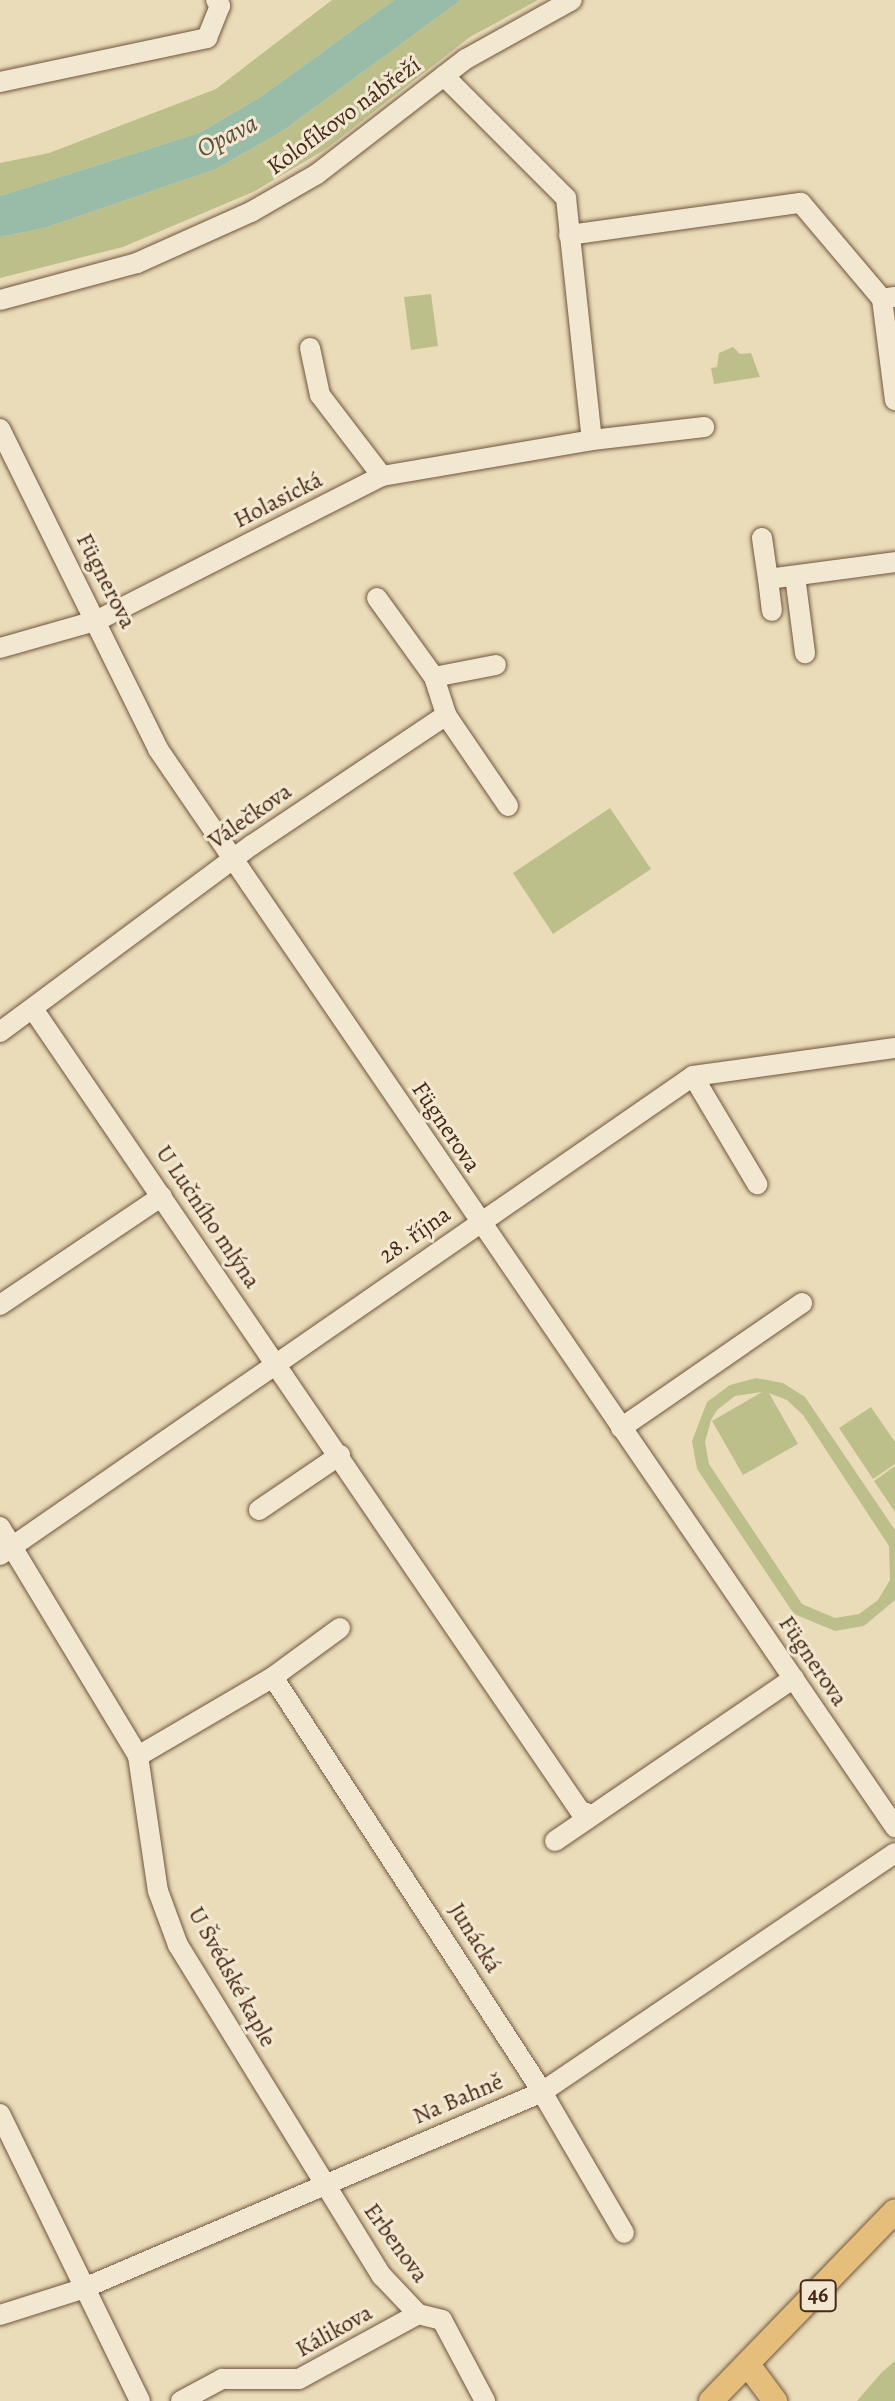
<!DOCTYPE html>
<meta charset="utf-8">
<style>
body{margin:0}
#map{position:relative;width:895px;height:2401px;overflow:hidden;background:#ebdcb9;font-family:Alegreya,serif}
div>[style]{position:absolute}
.green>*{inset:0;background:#bdbf8b}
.water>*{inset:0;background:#99bca9}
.roads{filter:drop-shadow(0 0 2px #70563e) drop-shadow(0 0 2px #70563e)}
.minor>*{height:20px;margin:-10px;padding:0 10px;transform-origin:10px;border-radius:10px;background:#f2e8d2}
.major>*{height:24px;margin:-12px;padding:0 12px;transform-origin:12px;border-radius:12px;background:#e6be7c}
span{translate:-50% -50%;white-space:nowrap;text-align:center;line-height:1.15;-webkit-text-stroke:6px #f2e8d2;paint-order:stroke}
.shield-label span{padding:2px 6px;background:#f2e8d2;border:2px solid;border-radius:6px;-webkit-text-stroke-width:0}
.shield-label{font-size:22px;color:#472915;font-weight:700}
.street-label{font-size:24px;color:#472915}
.water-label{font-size:26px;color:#5c4e3a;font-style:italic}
</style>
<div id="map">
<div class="green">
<i style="clip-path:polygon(332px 0,394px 0,262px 96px,199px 133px,0 196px,0 163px,49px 153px,216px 89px)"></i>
<i style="clip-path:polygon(461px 0,538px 0,470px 37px,326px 149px,253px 192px,123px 247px,0 278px,0 237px,45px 228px,216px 169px,284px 130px)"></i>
<i style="clip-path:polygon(431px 294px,438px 346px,411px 350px,404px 297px)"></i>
<i style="clip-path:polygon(733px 347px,740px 354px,751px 353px,760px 377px,714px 384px,711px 368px,717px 367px,719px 353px)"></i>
<i style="clip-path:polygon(610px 808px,651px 869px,553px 934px,513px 873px)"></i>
<i style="clip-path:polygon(evenodd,756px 1378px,783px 1383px,805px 1397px,895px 1530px,895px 1600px,864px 1626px,835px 1631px,794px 1614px,697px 1469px,692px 1441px,707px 1402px,730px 1385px,756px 1378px,762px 1392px,712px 1421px,743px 1475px,798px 1444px,769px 1393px,787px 1400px,803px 1415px,889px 1546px,890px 1580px,878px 1600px,859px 1614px,835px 1618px,802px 1604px,709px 1464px,705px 1442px,711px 1420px,717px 1410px,735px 1396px,762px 1392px)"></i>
<i style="clip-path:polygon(871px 1407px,895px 1442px,895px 1464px,873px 1479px,839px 1428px)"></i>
<i style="clip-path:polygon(895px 1466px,895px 1512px,874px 1481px)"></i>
<i style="clip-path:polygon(895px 2361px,895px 2401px,857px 2401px,882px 2372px)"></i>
</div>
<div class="water">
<i style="clip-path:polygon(394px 0,461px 0,284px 130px,216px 169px,45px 228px,0 237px,0 196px,199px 133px,262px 96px)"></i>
</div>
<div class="roads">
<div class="minor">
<i style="left:444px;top:76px;width:173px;rotate:45deg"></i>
<i style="left:566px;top:198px;width:243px;rotate:83.9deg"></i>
<i style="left:0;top:82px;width:212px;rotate:-12deg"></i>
<i style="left:207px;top:38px;width:35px;rotate:-68deg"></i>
<i style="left:220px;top:6px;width:7px;rotate:-124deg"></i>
<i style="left:569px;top:235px;width:234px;rotate:-7.9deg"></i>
<i style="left:801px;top:203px;width:126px;rotate:49.8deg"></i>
<i style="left:882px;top:299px;width:13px;rotate:-9deg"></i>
<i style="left:882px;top:299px;width:102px;rotate:82.7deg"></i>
<i style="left:0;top:300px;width:142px;rotate:-15.1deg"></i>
<i style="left:137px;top:263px;width:125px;rotate:-24.1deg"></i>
<i style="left:251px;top:212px;width:76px;rotate:-29.9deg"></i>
<i style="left:317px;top:174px;width:188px;rotate:-37.7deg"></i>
<i style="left:466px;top:59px;width:121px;rotate:-29.1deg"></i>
<i style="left:310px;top:348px;width:48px;rotate:78deg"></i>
<i style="left:320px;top:395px;width:102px;rotate:52.6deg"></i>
<i style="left:0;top:429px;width:357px;rotate:63.7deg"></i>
<i style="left:158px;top:749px;width:1306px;rotate:55.64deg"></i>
<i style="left:762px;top:538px;width:41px;rotate:81.7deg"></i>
<i style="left:768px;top:579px;width:128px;rotate:-7.6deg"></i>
<i style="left:795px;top:576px;width:78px;rotate:82.6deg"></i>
<i style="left:768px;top:579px;width:32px;rotate:83deg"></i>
<i style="left:377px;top:598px;width:97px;rotate:54.2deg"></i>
<i style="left:434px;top:677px;width:40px;rotate:72deg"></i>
<i style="left:0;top:648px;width:102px;rotate:-15.9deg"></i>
<i style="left:98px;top:620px;width:318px;rotate:-26.9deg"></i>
<i style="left:382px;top:476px;width:213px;rotate:-9.7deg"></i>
<i style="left:592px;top:440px;width:113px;rotate:-6.6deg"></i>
<i style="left:434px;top:677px;width:63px;rotate:-11deg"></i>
<i style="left:33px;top:1009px;width:971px;rotate:55.7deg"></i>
<i style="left:580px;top:1811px;width:9px;rotate:18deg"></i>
<i style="left:0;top:1032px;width:314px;rotate:-36.6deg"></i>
<i style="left:252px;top:845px;width:234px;rotate:-33.8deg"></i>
<i style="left:446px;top:715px;width:110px;rotate:55.7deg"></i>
<i style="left:693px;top:1076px;width:126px;rotate:59.3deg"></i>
<i style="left:0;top:1305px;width:195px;rotate:-33.9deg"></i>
<i style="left:621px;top:1428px;width:220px;rotate:-34.6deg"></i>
<i style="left:259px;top:1510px;width:98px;rotate:-34.2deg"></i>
<i style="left:0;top:1527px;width:267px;rotate:58.9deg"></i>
<i style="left:138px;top:1756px;width:136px;rotate:81.6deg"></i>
<i style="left:158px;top:1891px;width:58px;rotate:69.7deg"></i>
<i style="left:178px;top:1945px;width:389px;rotate:58.4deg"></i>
<i style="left:382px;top:2276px;width:52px;rotate:46.5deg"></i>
<i style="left:418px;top:2314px;width:25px;rotate:14deg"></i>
<i style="left:442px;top:2320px;width:92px;rotate:62deg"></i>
<i style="left:0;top:1555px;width:842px;rotate:-34.65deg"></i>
<i style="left:693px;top:1076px;width:204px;rotate:-7.9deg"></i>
<i style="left:273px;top:1677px;width:495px;rotate:57deg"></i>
<i style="left:542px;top:2092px;width:163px;rotate:59.8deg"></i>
<i style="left:138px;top:1756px;width:156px;rotate:-30.3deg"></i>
<i style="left:273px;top:1677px;width:83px;rotate:-36.2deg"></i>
<i style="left:555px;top:1841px;width:289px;rotate:-34.3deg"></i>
<i style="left:0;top:2114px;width:319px;rotate:64deg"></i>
<i style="left:0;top:2315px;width:86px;rotate:-17.6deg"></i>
<i style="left:82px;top:2289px;width:500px;rotate:-23.18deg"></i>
<i style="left:542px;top:2092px;width:426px;rotate:-34.1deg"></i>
<i style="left:181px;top:2401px;width:47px;rotate:-28.2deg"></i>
<i style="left:222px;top:2379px;width:77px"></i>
<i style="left:299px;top:2379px;width:136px;rotate:-28.6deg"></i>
</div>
<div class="major">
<i style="left:749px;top:2366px;width:44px;rotate:53.4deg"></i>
<i style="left:711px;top:2401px;width:264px;rotate:-45.9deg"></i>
</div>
</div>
<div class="shield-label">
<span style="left:818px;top:2296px">46</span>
</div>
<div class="street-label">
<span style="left:344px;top:116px;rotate:-36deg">Kolofíkovo nábřeží</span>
<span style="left:278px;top:500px;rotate:-27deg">Holasická</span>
<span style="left:106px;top:581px;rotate:63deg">Fügnerova</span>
<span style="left:250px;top:816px;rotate:-35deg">Válečkova</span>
<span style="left:446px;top:1127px;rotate:56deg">Fügnerova</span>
<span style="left:208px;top:1217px;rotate:56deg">U Lučního mlýna</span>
<span style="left:415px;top:1235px;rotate:-35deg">28. října</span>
<span style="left:813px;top:1661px;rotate:56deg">Fügnerova</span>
<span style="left:475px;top:1938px;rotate:58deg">Junácká</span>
<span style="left:232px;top:1977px;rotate:61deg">U Švédské kaple</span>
<span style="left:458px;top:2099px;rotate:-23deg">Na Bahně</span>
<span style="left:396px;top:2243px;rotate:54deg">Erbenova</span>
<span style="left:334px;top:2331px;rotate:-29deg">Kálikova</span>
</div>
<div class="water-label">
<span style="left:227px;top:136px;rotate:-27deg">Opava</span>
</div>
</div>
